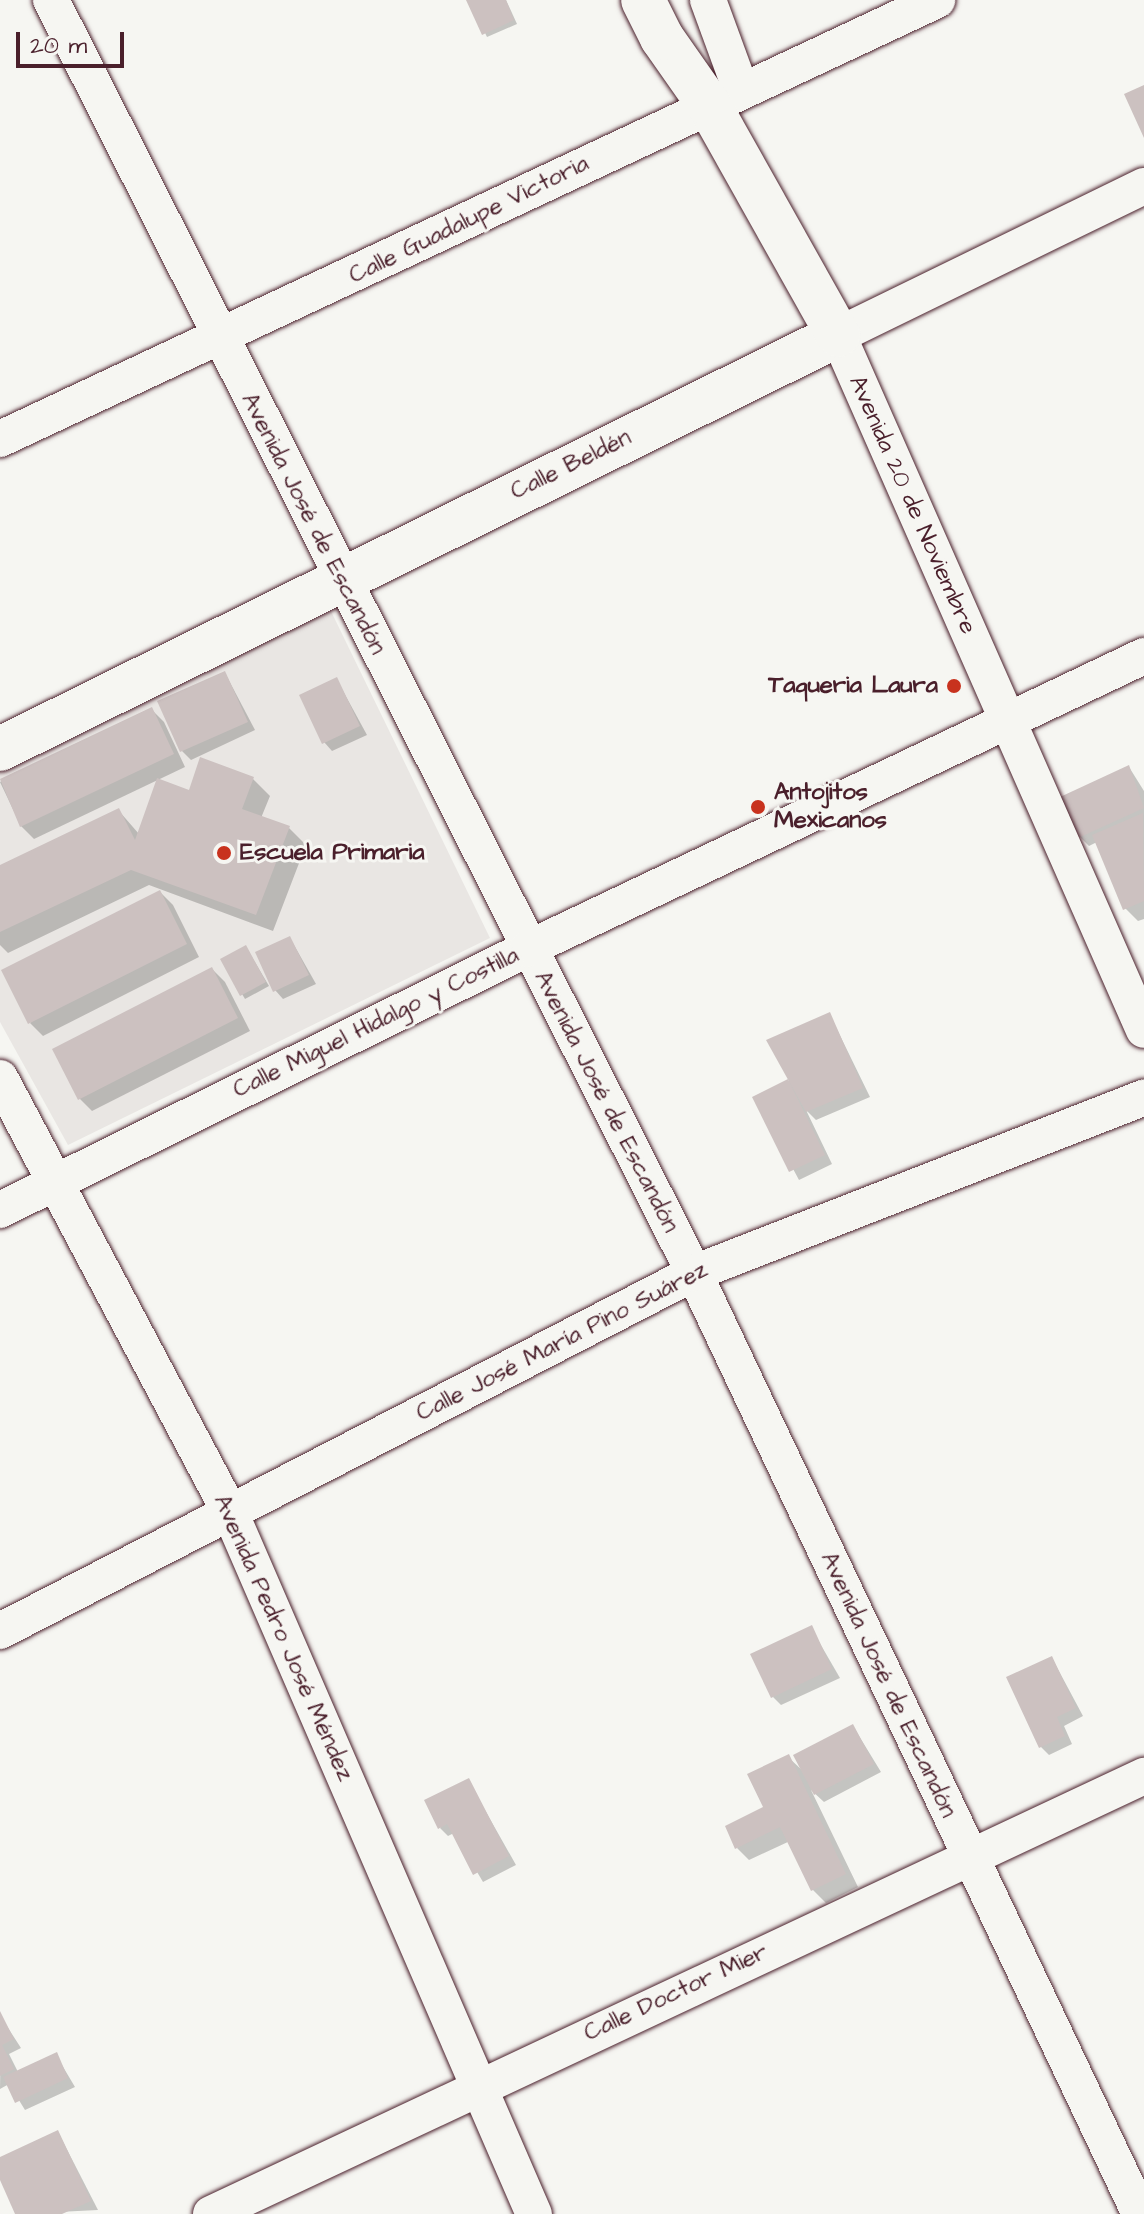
<!DOCTYPE html>
<meta charset="utf-8">
<style>
body{margin:0}
#map{position:relative;width:1144px;height:2214px;overflow:hidden;background:#f6f6f2;font-family:"Architects Daughter",sans-serif}
div>[style]{position:absolute}
.built>*{inset:0;background:#e9e6e3}
.shadow>*{inset:0;background:#0003}
.building>*{inset:0;background:#ccc1c0}
.roads{filter:drop-shadow(0 0 2px #4a1f2b) drop-shadow(0 0 2px #4a1f2b)}
.minor>*{height:36px;margin:-18px;padding:0 18px;transform-origin:18px;border-radius:18px;background:#f6f6f2}
.major>*{height:44px;margin:-22px;padding:0 22px;transform-origin:22px;border-radius:22px;background:#f6f6f2}
.dots>*{width:22px;height:22px;translate:-50% -50%;box-sizing:border-box;border:4px solid #f6f6f2;border-radius:50%}
span{translate:-50% -50%;white-space:nowrap;text-align:center;line-height:1.15;-webkit-text-stroke:6px #f6f6f2;paint-order:stroke}
.street-label{font-size:24px;color:#4a1f2b}
.poi-label{font-size:24px;color:#4a1f2b;font-weight:700}
.right{translate:-100% -50%;text-align:right}
.left{translate:0 -50%;text-align:left}
.scale{position:absolute;left:16px;top:32px;width:108px;height:36px;box-sizing:border-box;border:4px solid #4a1f2b;border-top:0;padding-left:10px;font-size:24px;line-height:28px;white-space:nowrap;color:#4a1f2b;-webkit-text-stroke:6px #f6f6f2;paint-order:stroke}
</style>
<div id="map">
<div class="built">
<i style="clip-path:polygon(327px 603px,490px 938px,68px 1145px,0 1022px,0 769px)"></i>
</div>
<div class="shadow">
<i style="clip-path:polygon(469px 0,506px 0,517px 24px,487px 37px)"></i>
<i style="clip-path:polygon(225px 673px,255px 730px,191px 760px,180px 749px)"></i>
<i style="clip-path:polygon(337px 680px,367px 735px,332px 751px,324px 742px)"></i>
<i style="clip-path:polygon(151px 709px,164px 722px,185px 767px,34px 839px,21px 826px,0 782px)"></i>
<i style="clip-path:polygon(1129px 767px,1144px 791px,1144px 919px,1138px 921px,1125px 908px,1097px 842px,1089px 846px,1080px 837px,1062px 798px)"></i>
<i style="clip-path:polygon(253px 779px,270px 796px,261px 818px,289px 828px,306px 845px,273px 931px,149px 885px,8px 953px,0 945px,0 868px,119px 811px,139px 834px,190px 792px)"></i>
<i style="clip-path:polygon(160px 892px,173px 905px,199px 957px,43px 1036px,30px 1023px)"></i>
<i style="clip-path:polygon(290px 938px,316px 984px,283px 999px,275px 990px)"></i>
<i style="clip-path:polygon(246px 947px,269px 986px,245px 999px,222px 960px)"></i>
<i style="clip-path:polygon(212px 969px,225px 982px,250px 1031px,92px 1111px,79px 1098px)"></i>
<i style="clip-path:polygon(830px 1015px,870px 1097px,816px 1120px,806px 1110px,832px 1164px,799px 1180px,755px 1098px,791px 1080px)"></i>
<i style="clip-path:polygon(811px 1628px,840px 1678px,781px 1705px,773px 1697px)"></i>
<i style="clip-path:polygon(1052px 1658px,1083px 1716px,1064px 1726px,1072px 1744px,1049px 1755px,1041px 1747px)"></i>
<i style="clip-path:polygon(853px 1726px,881px 1772px,824px 1802px,811px 1790px,858px 1887px,826px 1903px,813px 1890px,790px 1841px,749px 1860px,737px 1848px,766px 1808px,788px 1757px,803px 1771px)"></i>
<i style="clip-path:polygon(468px 1780px,516px 1865px,483px 1882px,454px 1833px,448px 1836px,440px 1828px)"></i>
<i style="clip-path:polygon(1px 2017px,21px 2048px,9px 2054px,18px 2072px,56px 2055px,75px 2087px,25px 2110px,9px 2084px,0 2089px)"></i>
<i style="clip-path:polygon(58px 2132px,98px 2210px,18px 2214px,0 2175px,0 2159px)"></i>
</div>
<div class="building">
<i style="clip-path:polygon(466px 0,506px 0,514px 20px,482px 35px)"></i>
<i style="clip-path:polygon(1144px 85px,1144px 138px,1124px 94px)"></i>
<i style="clip-path:polygon(225px 671px,248px 722px,180px 752px,157px 701px)"></i>
<i style="clip-path:polygon(337px 677px,360px 726px,322px 744px,299px 695px)"></i>
<i style="clip-path:polygon(152px 707px,174px 754px,20px 827px,0 779px)"></i>
<i style="clip-path:polygon(200px 757px,254px 777px,242px 809px,290px 826px,256px 915px,131px 870px,0 932px,0 865px,119px 808px,135px 840px,157px 778px,189px 790px)"></i>
<i style="clip-path:polygon(1129px 765px,1144px 808px,1078px 838px,1060px 797px)"></i>
<i style="clip-path:polygon(1143px 813px,1144px 901px,1123px 910px,1092px 835px)"></i>
<i style="clip-path:polygon(160px 890px,187px 944px,28px 1024px,1px 970px)"></i>
<i style="clip-path:polygon(290px 936px,309px 975px,273px 992px,255px 952px)"></i>
<i style="clip-path:polygon(246px 945px,266px 982px,240px 996px,220px 959px)"></i>
<i style="clip-path:polygon(212px 967px,238px 1018px,78px 1100px,52px 1049px)"></i>
<i style="clip-path:polygon(830px 1012px,863px 1088px,806px 1112px,766px 1040px)"></i>
<i style="clip-path:polygon(788px 1079px,825px 1155px,789px 1172px,752px 1097px)"></i>
<i style="clip-path:polygon(812px 1625px,832px 1669px,771px 1698px,750px 1654px)"></i>
<i style="clip-path:polygon(1052px 1656px,1076px 1708px,1057px 1717px,1065px 1736px,1039px 1748px,1006px 1677px)"></i>
<i style="clip-path:polygon(853px 1724px,874px 1764px,814px 1795px,793px 1755px)"></i>
<i style="clip-path:polygon(789px 1754px,846px 1874px,811px 1891px,780px 1827px,735px 1849px,725px 1826px,763px 1807px,747px 1774px)"></i>
<i style="clip-path:polygon(469px 1778px,509px 1856px,473px 1875px,447px 1824px,438px 1829px,424px 1800px)"></i>
<i style="clip-path:polygon(0 2011px,14px 2039px,2px 2045px,14px 2069px,0 2076px)"></i>
<i style="clip-path:polygon(57px 2052px,68px 2078px,15px 2103px,3px 2077px)"></i>
<i style="clip-path:polygon(58px 2130px,91px 2201px,62px 2214px,15px 2214px,0 2180px,0 2157px)"></i>
</div>
<div class="roads">
<div class="minor">
<i style="left:51px;top:0;width:1426px;rotate:63.2deg"></i>
<i style="left:694px;top:1273px;width:1041px;rotate:64.64deg"></i>
<i style="left:708px;top:0;width:96px;rotate:69.9deg"></i>
<i style="left:1144px;top:186px;width:340px;rotate:154deg"></i>
<i style="left:838px;top:335px;width:759px;rotate:66.24deg"></i>
<i style="left:0;top:439px;width:1035px;rotate:-25.1deg"></i>
<i style="left:0;top:1078px;width:491px;rotate:62.1deg"></i>
<i style="left:230px;top:1512px;width:765px;rotate:66.59deg"></i>
<i style="left:0;top:1210px;width:588px;rotate:-26.35deg"></i>
<i style="left:527px;top:949px;width:683px;rotate:-25.4deg"></i>
<i style="left:0;top:1631px;width:781px;rotate:-27.29deg"></i>
<i style="left:694px;top:1273px;width:483px;rotate:-21.3deg"></i>
<i style="left:211px;top:2214px;width:1031px;rotate:-25.15deg"></i>
</div>
<div class="major">
<i style="left:0;top:749px;width:935px;rotate:-26.29deg"></i>
<i style="left:838px;top:335px;width:264px;rotate:-119.3deg"></i>
<i style="left:709px;top:105px;width:82px;rotate:-125deg"></i>
<i style="left:662px;top:38px;width:42px;rotate:-116.6deg"></i>
</div>
</div>
<div class="dots">
<i style="left:954px;top:686px;background:#c8321e"></i>
<i style="left:758px;top:807px;background:#c8321e"></i>
<i style="left:224px;top:853px;background:#c8321e"></i>
</div>
<div class="street-label">
<span style="left:469px;top:220px;rotate:-26deg">Calle Guadalupe Victoria</span>
<span style="left:571px;top:465px;rotate:-26deg">Calle Beldén</span>
<span style="left:912px;top:505px;rotate:66deg">Avenida 20 de Noviembre</span>
<span style="left:313px;top:524px;rotate:63deg">Avenida José de Escandón</span>
<span style="left:376px;top:1023px;rotate:-26deg">Calle Miguel Hidalgo y Costilla</span>
<span style="left:606px;top:1102px;rotate:63deg">Avenida José de Escandón</span>
<span style="left:562px;top:1342px;rotate:-27deg">Calle José María Pino Suárez</span>
<span style="left:283px;top:1638px;rotate:66deg">Avenida Pedro José Méndez</span>
<span style="left:888px;top:1685px;rotate:65deg">Avenida José de Escandón</span>
<span style="left:676px;top:1993px;rotate:-25deg">Calle Doctor Mier</span>
</div>
<div class="poi-label">
<span class="right" style="left:938px;top:686px">Taqueria Laura</span>
<span class="left" style="left:774px;top:807px">Antojitos<br>Mexicanos</span>
<span class="left" style="left:240px;top:853px">Escuela Primaria</span>
</div>
<div class="scale">20 m</div>
</div>
